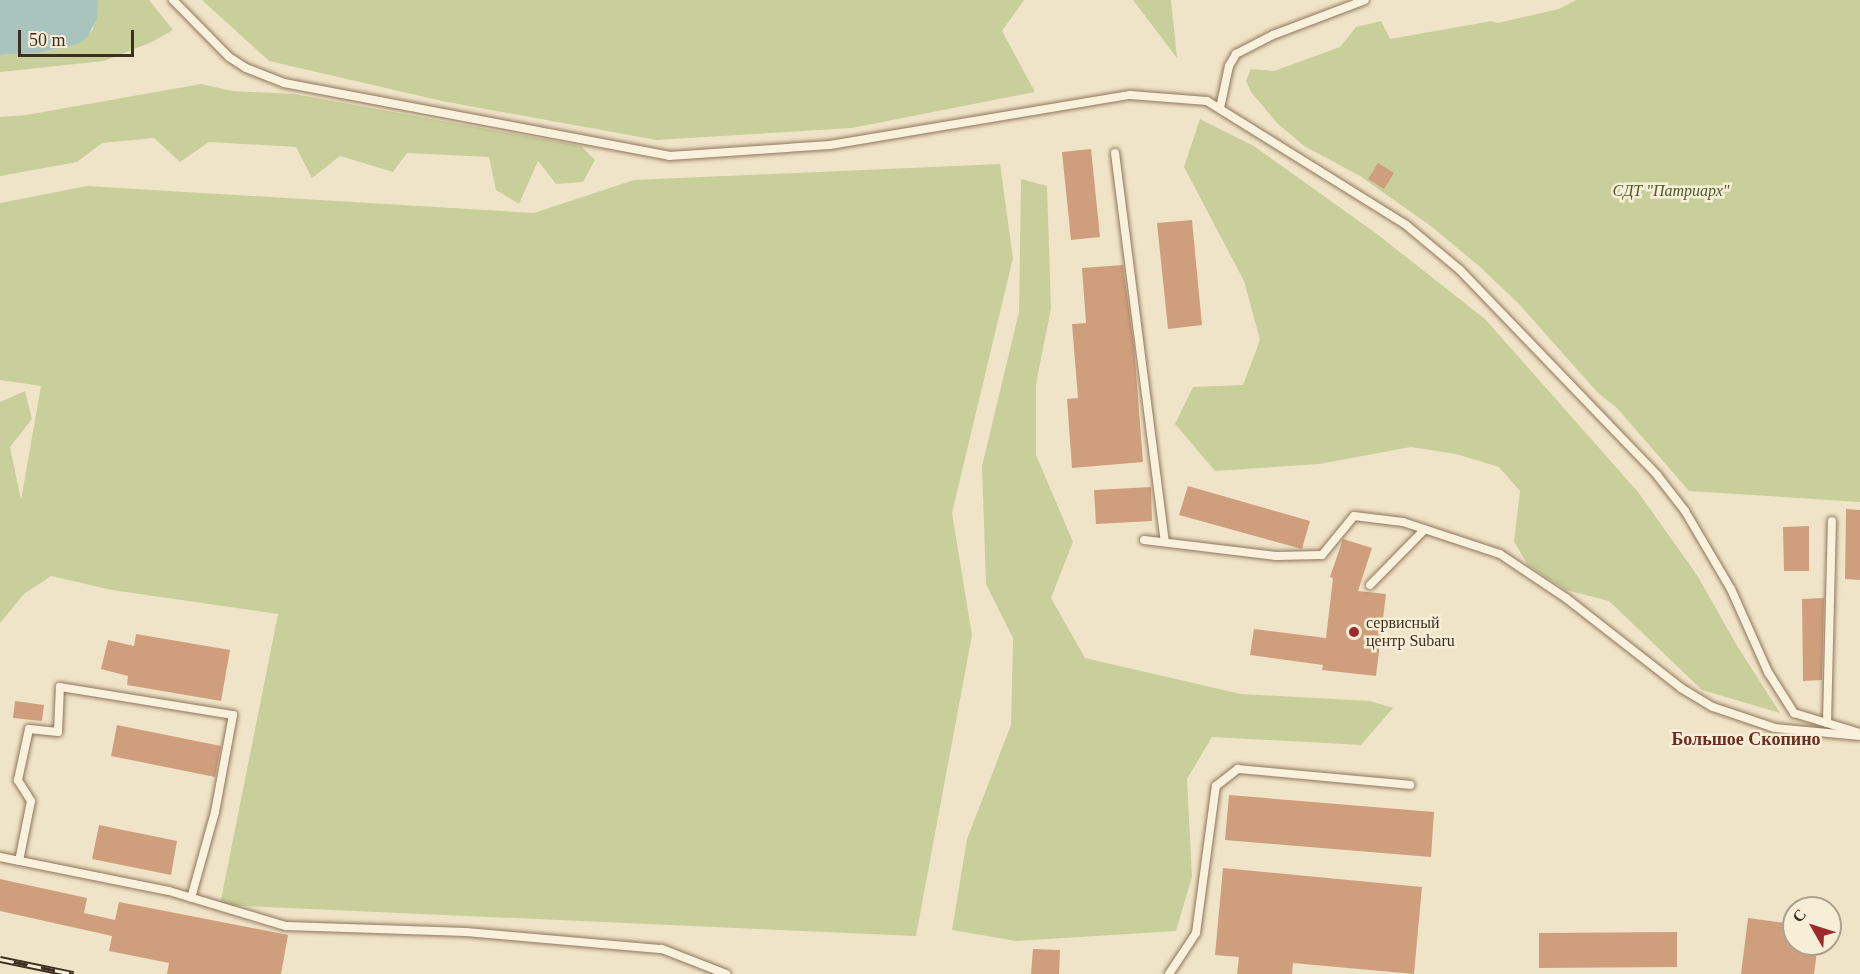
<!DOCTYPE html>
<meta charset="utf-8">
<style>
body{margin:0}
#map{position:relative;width:1860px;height:974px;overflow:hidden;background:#f0e4c8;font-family:Georgia,serif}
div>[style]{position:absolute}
.green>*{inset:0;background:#c9cf9b}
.water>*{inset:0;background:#a9c4bc}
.building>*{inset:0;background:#cf9f7d}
.roads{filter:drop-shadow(0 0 2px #8d765c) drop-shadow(0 0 2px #8d765c)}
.lane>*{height:8px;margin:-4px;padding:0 4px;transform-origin:4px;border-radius:4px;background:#faf1dc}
.rail>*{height:7px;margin-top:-3.5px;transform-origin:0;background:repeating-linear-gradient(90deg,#f7eed8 0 14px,#3d2e20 0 28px);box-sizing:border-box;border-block:2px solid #3d2e20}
.dots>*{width:16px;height:16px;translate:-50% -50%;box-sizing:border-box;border:3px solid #f7eed8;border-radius:50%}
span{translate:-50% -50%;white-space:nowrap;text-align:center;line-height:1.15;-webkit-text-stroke:5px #f7eed8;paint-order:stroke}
.park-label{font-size:16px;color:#4d5a26;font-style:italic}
.poi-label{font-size:16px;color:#3d2e20}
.left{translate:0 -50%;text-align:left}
.neighbourhood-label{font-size:18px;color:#6b2e1e;font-weight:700}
.north{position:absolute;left:1782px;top:896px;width:60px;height:60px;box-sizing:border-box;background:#f7eed8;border:2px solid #ada18e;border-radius:50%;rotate:309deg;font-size:16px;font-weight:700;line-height:24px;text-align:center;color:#3d2e20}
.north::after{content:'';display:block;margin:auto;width:21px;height:27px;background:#9e2a2b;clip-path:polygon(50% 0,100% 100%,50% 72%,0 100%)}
.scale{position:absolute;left:18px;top:30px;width:116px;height:27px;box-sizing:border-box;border:3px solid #3d2e20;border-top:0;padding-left:8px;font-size:18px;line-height:21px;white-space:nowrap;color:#3d2e20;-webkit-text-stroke:4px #f7eed8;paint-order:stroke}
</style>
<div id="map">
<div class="green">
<i style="clip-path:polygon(98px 0,149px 0,173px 30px,152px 42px,104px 61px,0 72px,0 55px,38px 53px,79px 44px,93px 29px)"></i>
<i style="clip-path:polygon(202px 0,1024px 0,1002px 31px,1035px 92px,852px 128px,656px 140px,442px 101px,269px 61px)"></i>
<i style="clip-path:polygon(1133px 0,1171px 0,1177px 58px)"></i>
<i style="clip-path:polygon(1576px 0,1860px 0,1860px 502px,1689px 491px,1617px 408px,1598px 393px,1518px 303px,1479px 266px,1432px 227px,1360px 176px,1304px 146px,1277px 123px,1251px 92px,1246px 81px,1251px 69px,1274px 71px,1340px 47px,1356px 27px,1381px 21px,1390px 39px,1492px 21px,1498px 23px,1559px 9px)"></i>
<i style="clip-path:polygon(201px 84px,232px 91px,294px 94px,581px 146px,595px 160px,583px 182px,556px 184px,538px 161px,519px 204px,496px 190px,489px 157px,407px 153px,393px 172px,340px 156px,312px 178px,296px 147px,209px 142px,180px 162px,154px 138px,102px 143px,77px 162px,0 176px,0 117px,26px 115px)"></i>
<i style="clip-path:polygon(1200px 119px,1254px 146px,1377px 234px,1485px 319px,1638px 492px,1697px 575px,1736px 644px,1780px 713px,1702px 690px,1609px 601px,1566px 590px,1528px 565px,1514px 542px,1520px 491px,1499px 467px,1456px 454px,1411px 447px,1319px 464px,1215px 471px,1175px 424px,1193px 387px,1243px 385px,1260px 340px,1244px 281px,1184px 167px)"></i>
<i style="clip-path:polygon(1000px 164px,1013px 258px,952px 513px,972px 635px,916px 936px,220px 905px,278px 614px,112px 590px,51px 576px,24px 594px,0 623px,0 402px,25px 391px,32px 419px,10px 447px,21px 500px,41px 386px,0 380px,0 203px,87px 186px,534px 213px,634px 180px)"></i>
<i style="clip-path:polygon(1021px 179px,1047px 186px,1051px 308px,1036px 384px,1036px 455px,1073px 542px,1051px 598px,1085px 658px,1241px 694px,1370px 701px,1393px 708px,1361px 745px,1212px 737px,1187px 779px,1192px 877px,1176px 931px,1016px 941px,952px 930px,967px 839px,1011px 725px,1013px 638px,986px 584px,982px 466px,1019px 312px)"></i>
</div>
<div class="water">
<i style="clip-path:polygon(0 0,98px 0,97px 19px,87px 37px,79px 44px,38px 53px,0 55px)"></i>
</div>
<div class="building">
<i style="clip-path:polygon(1091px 149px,1100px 237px,1071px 240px,1062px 152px)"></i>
<i style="clip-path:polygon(1378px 163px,1394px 173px,1384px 189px,1368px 179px)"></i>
<i style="clip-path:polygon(1192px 220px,1202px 325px,1168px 329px,1157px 223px)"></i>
<i style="clip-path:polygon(1123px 265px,1134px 346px,1143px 462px,1072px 468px,1067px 399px,1078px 398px,1072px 324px,1086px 323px,1082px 268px)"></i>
<i style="clip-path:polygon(1188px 486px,1310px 521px,1302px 549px,1179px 515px)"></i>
<i style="clip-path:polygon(1151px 487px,1152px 521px,1096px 524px,1094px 490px)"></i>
<i style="clip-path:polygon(1846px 509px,1860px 510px,1860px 580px,1845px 579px)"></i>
<i style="clip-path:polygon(1809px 526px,1809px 571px,1784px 571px,1783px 527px)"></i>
<i style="clip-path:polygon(1343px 539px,1372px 548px,1358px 591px,1386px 594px,1376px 676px,1322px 670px,1323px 665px,1250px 655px,1254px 629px,1326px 638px,1333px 578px,1330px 577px)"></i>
<i style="clip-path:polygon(1824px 598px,1822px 680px,1803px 681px,1802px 599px)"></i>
<i style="clip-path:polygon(136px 634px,230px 650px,221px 701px,127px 685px,128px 676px,101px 669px,108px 640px,134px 646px)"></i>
<i style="clip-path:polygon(15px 701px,44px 705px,42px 721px,13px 718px)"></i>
<i style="clip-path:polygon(117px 725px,221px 746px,215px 777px,111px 756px)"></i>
<i style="clip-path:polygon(1229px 795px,1434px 812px,1431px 857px,1225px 840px)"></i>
<i style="clip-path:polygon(99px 825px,177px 841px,171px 875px,92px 859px)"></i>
<i style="clip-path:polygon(1223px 868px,1422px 887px,1414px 974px,1293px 963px,1292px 974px,1237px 974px,1239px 957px,1215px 955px)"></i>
<i style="clip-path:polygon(0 879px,87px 898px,84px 913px,115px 920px,119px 902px,288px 935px,281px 974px,167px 974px,169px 963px,109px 951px,112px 936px,0 911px)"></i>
<i style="clip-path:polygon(1748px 918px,1794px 924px,1794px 944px,1818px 944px,1814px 974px,1741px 974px)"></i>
<i style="clip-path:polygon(1677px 932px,1677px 967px,1539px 968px,1539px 933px)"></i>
<i style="clip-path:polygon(1033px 949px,1060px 950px,1059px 974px,1031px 974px)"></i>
</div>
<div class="roads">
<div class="lane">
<i style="left:173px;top:0;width:80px;rotate:45.5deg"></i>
<i style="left:229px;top:57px;width:20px;rotate:33deg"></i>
<i style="left:246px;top:68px;width:41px;rotate:21.5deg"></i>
<i style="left:284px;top:83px;width:392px;rotate:10.7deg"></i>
<i style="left:669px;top:156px;width:161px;rotate:-3.9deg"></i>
<i style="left:830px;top:145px;width:304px;rotate:-9.5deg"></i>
<i style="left:1130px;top:95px;width:77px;rotate:4.5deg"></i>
<i style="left:1207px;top:101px;width:234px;rotate:31.9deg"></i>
<i style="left:1406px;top:225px;width:70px;rotate:39.8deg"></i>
<i style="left:1460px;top:270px;width:284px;rotate:46.1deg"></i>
<i style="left:1657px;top:475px;width:46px;rotate:52.1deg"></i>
<i style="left:1685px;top:511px;width:91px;rotate:59.5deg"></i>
<i style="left:1731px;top:589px;width:91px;rotate:66deg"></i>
<i style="left:1768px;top:672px;width:49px;rotate:57.6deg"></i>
<i style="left:1794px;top:713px;width:69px;rotate:16.9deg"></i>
<i style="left:1220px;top:108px;width:43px;rotate:-77.9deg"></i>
<i style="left:1229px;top:66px;width:14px;rotate:-60deg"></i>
<i style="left:1236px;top:54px;width:42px;rotate:-27.2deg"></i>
<i style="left:1273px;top:35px;width:98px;rotate:-20.8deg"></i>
<i style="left:1115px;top:153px;width:392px;rotate:82.7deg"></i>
<i style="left:1144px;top:540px;width:133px;rotate:6.9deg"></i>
<i style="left:1276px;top:556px;width:46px;rotate:-1.2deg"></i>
<i style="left:1322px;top:555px;width:50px;rotate:-50.6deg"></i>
<i style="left:1354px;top:516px;width:49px;rotate:7deg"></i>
<i style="left:1403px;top:522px;width:102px;rotate:18.3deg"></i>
<i style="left:1500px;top:554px;width:79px;rotate:33.7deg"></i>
<i style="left:1566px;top:598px;width:146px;rotate:38deg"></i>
<i style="left:1681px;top:688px;width:37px;rotate:31deg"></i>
<i style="left:1713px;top:707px;width:65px;rotate:18.7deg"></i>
<i style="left:1775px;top:728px;width:84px;rotate:5.4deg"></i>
<i style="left:1370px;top:585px;width:78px;rotate:-45.5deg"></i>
<i style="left:1827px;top:723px;width:202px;rotate:-88.6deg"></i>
<i style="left:0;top:857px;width:172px;rotate:11.4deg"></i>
<i style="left:169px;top:891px;width:122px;rotate:16.7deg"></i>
<i style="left:286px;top:926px;width:180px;rotate:1.9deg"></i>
<i style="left:466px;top:932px;width:197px;rotate:5deg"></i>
<i style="left:662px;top:949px;width:69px;rotate:21.3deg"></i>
<i style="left:19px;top:861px;width:61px;rotate:-78.7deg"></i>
<i style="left:31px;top:801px;width:25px;rotate:-122deg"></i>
<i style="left:18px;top:780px;width:52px;rotate:-77.8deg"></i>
<i style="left:29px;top:729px;width:29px;rotate:6deg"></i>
<i style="left:58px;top:732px;width:45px;rotate:-87.5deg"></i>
<i style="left:60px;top:687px;width:175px;rotate:9.2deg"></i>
<i style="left:233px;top:715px;width:99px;rotate:100.5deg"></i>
<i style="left:215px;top:812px;width:89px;rotate:105.6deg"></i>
<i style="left:1169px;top:974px;width:49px;rotate:-56.6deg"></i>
<i style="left:1196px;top:933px;width:148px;rotate:-82.3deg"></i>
<i style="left:1216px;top:786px;width:28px;rotate:-38deg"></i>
<i style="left:1238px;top:769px;width:173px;rotate:5.3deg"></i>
</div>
</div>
<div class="rail">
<i style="left:0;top:959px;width:75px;rotate:11.6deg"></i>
</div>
<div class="dots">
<i style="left:1354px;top:632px;background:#9e2a2b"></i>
</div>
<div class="park-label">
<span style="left:1671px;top:191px">СДТ "Патриарх"</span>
</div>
<div class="poi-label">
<span class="left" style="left:1366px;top:632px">сервисный<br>центр Subaru</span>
</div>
<div class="neighbourhood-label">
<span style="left:1746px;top:739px">Большое Скопино</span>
</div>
<div class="north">С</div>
<div class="scale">50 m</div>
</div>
